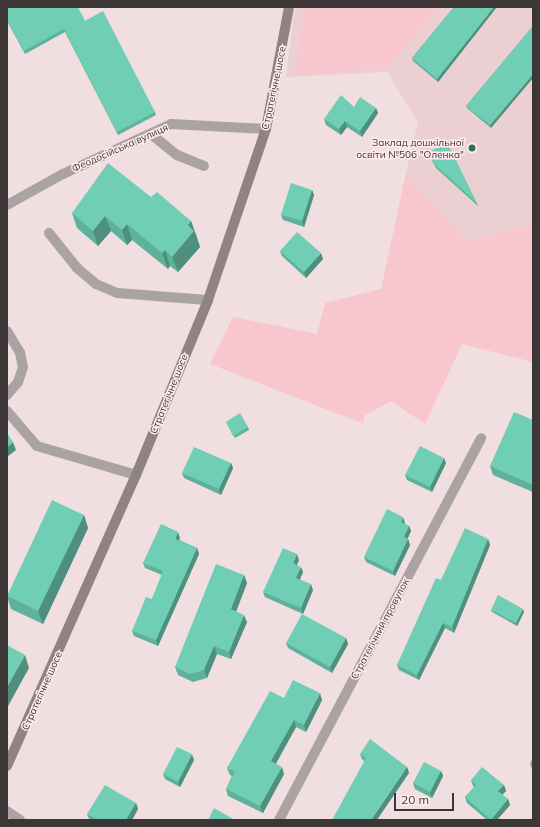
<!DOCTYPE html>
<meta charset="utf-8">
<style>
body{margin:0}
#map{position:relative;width:540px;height:827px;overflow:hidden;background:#f1dee0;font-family:Mulish,sans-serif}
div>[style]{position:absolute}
.built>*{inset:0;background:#ebcfd2}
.green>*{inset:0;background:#f8c7cd}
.lane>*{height:10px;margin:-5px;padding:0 5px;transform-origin:5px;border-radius:5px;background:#aaa2a3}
.street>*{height:10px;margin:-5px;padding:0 5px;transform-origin:5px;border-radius:5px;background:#aaa2a3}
.secondary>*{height:10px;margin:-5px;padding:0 5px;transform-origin:5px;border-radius:5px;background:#8f8384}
.wall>*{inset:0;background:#5fb19a}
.shaded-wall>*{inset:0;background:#4e907d}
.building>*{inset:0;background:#6fceb3}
.dots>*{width:11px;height:11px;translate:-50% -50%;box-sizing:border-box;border:2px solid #ffebed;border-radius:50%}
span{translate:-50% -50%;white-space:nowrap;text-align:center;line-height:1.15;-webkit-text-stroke:3px #ffebed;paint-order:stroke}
.street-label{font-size:10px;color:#3d3636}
.poi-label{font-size:10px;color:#3d3636}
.right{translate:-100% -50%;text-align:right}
.frame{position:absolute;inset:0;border:8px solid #3d3636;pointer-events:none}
.scale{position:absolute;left:394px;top:793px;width:60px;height:18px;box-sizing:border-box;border:2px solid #3d3636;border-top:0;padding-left:5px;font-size:12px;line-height:14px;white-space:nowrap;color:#3d3636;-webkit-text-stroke:3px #ffebed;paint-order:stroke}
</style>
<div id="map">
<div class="built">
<i style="clip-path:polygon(295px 7px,533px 7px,533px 224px,466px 242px,406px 173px,418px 122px,387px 72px,286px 77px)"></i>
</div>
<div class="green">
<i style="clip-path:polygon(304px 7px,440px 7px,387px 68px,296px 75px)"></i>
<i style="clip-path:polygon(406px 173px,466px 241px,533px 224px,533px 362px,462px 344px,425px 424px,391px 401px,364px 416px,364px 424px,210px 364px,233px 317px,317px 334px,325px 303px,381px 289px)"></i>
</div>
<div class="lane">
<i style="left:151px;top:134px;width:33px;rotate:39deg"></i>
<i style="left:177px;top:155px;width:29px;rotate:22deg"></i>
<i style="left:49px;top:233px;width:45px;rotate:51.3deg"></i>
<i style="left:77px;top:268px;width:25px;rotate:40deg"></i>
<i style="left:96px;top:284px;width:23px;rotate:23deg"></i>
<i style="left:117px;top:293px;width:91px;rotate:4.4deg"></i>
<i style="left:7px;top:331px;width:26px;rotate:59deg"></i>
<i style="left:20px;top:353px;width:14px;rotate:78deg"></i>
<i style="left:23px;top:367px;width:16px;rotate:108deg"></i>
<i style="left:18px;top:382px;width:17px;rotate:130deg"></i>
<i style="left:7px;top:411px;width:46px;rotate:49.4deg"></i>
<i style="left:37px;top:446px;width:103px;rotate:16.3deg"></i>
</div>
<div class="street">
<i style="left:7px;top:205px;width:64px;rotate:-29deg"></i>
<i style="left:63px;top:174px;width:119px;rotate:-24.8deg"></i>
<i style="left:171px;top:124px;width:95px;rotate:3deg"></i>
<i style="left:7px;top:811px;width:16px;rotate:35deg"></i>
<i style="left:279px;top:820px;width:432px;rotate:-62.1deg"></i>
</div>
<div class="secondary">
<i style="left:7px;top:766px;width:318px;rotate:-66.1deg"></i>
<i style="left:136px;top:475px;width:189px;rotate:-67.6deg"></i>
<i style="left:208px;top:300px;width:181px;rotate:-71.3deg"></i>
<i style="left:266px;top:129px;width:124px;rotate:-79.3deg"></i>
</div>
<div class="wall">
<i style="clip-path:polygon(7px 7px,85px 21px,155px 112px,156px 115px,118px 135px,65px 32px,25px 54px,7px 21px)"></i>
<i style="clip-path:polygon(454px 7px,496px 7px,496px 8px,438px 82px,413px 61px,412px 58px)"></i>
<i style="clip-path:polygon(533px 26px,491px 128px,467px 108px,466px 106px)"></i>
<i style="clip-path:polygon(354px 107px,376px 108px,378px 113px,362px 137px,347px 127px,341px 135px,326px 125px,324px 119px)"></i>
<i style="clip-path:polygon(428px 153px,477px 203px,478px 206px,436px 168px)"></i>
<i style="clip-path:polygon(312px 190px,314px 195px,304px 227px,283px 220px,281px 215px)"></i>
<i style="clip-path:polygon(151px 197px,191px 221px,197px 237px,200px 247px,178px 272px,170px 266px,168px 269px,132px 240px,127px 245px,111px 231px,98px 246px,77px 228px,72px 213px)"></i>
<i style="clip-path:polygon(280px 251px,323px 259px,306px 278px,282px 256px)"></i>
<i style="clip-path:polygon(533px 420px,533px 492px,493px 475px,490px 466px)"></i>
<i style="clip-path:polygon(226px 422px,248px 427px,249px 430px,235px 438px)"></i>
<i style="clip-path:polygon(231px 463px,233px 468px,221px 495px,184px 478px,182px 473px)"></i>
<i style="clip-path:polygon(446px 463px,432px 492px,407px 480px,405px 475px)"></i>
<i style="clip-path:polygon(84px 515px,88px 528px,43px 624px,11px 609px,7px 596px)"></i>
<i style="clip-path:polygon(405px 523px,405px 524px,409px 526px,411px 531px,407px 539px,408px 539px,410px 545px,395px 576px,366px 562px,364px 557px)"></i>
<i style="clip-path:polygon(180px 538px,179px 540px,197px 548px,199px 554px,158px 646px,134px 636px,132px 631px,152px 599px,162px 575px,145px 568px,143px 563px)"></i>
<i style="clip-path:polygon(488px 539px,490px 545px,454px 633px,445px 628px,419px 680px,399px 670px,397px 665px,441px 580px)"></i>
<i style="clip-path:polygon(299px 560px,297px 565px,303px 572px,300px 579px,313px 590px,303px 614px,265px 597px,263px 592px)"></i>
<i style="clip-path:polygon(244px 575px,247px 583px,236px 611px,247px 622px,231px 659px,217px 654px,207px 678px,193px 682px,178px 675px,175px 667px)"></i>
<i style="clip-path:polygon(491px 610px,524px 612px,517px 626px,492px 612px)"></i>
<i style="clip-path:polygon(346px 638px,348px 644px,332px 673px,288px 648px,286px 643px)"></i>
<i style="clip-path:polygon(284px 698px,322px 700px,306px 732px,296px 727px,276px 764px,284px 774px,263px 813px,228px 796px,226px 789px,232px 776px,230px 775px,227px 768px)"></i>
<i style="clip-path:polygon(360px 754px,407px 767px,409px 773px,364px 761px,362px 759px)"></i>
<i style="clip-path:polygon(533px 758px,533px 769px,532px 769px,530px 763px)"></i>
<i style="clip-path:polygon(194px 760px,180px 787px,165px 779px,163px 774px)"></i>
<i style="clip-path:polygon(441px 771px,443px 776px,432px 798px,415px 789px,413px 783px)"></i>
<i style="clip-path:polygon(471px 780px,504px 785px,506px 791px,502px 795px,508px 799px,510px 805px,497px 820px,487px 820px,467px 803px,465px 797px,474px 787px,473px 786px)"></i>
<i style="clip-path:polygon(136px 803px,138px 809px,132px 820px,91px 820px,89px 819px,87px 814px)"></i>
</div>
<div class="shaded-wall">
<i style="clip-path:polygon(494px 7px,496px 7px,496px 8px,438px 82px,437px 79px)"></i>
<i style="clip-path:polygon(533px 74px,533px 78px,491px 128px,490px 125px)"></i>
<i style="clip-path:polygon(376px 108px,378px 113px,362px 137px,360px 131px)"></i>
<i style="clip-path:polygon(345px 121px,347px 127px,341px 135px,339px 129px)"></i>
<i style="clip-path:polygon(312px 190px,314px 195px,304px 227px,302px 221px)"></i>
<i style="clip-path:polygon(105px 216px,111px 231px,98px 246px,93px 231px)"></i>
<i style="clip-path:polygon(191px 221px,200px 247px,178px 272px,172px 257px,188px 225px)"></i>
<i style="clip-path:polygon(127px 224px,132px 240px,127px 245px,122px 230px)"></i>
<i style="clip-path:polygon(165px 250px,170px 266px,168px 269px,162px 253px)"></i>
<i style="clip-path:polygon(321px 253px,323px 259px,306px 278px,304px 272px)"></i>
<i style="clip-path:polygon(13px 442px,16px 450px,7px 457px,7px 447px)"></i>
<i style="clip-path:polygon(444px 458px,446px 463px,432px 492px,430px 487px)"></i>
<i style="clip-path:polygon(231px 463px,233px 468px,221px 495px,219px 489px)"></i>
<i style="clip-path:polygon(84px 515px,88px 528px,43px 624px,38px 611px)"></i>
<i style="clip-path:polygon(403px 517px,405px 523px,403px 527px,401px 522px)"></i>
<i style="clip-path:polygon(409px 526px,411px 531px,406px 542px,404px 537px)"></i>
<i style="clip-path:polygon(178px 532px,180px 538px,177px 544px,175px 539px)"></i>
<i style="clip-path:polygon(408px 539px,410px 545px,395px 576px,393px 571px)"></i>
<i style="clip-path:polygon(488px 539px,490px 545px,454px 633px,452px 627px)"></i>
<i style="clip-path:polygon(197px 548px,199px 554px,158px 646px,156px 640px)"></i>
<i style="clip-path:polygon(297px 554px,299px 560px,295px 569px,293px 563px)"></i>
<i style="clip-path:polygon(301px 567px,303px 572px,298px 583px,296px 578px)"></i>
<i style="clip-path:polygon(244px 575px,247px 583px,234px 617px,231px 609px)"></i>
<i style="clip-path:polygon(311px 584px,313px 590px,303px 614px,301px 608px)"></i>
<i style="clip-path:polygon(523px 609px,524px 612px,517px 626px,516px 623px)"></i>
<i style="clip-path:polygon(244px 615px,247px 622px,231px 659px,229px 652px)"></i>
<i style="clip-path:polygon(443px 623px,445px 628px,419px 680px,417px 675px)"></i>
<i style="clip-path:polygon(346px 638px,348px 644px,332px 673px,330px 667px)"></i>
<i style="clip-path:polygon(214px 646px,217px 654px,207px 678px,204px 670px)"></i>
<i style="clip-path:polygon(25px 655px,29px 668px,7px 708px,7px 687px)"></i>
<i style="clip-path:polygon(320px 693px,322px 700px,306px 732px,304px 725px)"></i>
<i style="clip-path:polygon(294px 720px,296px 727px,273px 768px,271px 761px)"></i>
<i style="clip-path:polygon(192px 754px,194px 760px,180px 787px,178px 782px)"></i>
<i style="clip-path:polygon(282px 767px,284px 774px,263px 813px,260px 806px)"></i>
<i style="clip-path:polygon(407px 767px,409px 773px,377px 820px,371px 820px)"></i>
<i style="clip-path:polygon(441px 771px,443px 776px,432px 798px,430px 792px)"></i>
<i style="clip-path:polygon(504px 785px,506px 791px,500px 797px,498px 791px)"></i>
<i style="clip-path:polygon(508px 799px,510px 805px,497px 820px,491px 820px)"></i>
<i style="clip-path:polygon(136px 803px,138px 809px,132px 820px,126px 820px)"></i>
</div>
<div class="building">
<i style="clip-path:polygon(7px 7px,78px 7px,85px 21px,103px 11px,155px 112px,117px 132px,64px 29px,24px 51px,7px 20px)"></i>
<i style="clip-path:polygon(454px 7px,494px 7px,437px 79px,412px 58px)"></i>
<i style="clip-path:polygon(533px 26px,533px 74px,490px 125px,466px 106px)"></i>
<i style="clip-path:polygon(341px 95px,354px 107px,360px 97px,376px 108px,360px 131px,345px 121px,339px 129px,324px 119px)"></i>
<i style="clip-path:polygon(447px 142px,477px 203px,435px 165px,428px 153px)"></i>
<i style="clip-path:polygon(108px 163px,151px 197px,157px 192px,191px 221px,188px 225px,194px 231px,172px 257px,165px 250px,162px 253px,127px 224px,122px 230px,105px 216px,93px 231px,72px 213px)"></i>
<i style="clip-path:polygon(291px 183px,312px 190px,302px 221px,281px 215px)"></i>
<i style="clip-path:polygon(297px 232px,321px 253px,304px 272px,280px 251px)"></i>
<i style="clip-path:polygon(514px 412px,533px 420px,533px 485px,490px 466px)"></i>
<i style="clip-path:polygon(240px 413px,248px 427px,233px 436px,226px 422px)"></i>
<i style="clip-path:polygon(7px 433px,13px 442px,7px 447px)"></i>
<i style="clip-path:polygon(420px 446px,444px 458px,430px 487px,405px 475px)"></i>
<i style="clip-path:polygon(194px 447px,231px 463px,219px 489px,182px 473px)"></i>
<i style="clip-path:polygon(52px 500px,84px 515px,38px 611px,7px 596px)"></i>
<i style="clip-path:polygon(387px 509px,403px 517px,401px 522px,409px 526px,404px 537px,408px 539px,393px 571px,364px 557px)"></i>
<i style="clip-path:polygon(161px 524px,178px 532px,175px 539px,197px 548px,156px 640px,132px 631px,146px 597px,152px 599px,163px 571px,143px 563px)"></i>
<i style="clip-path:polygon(465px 528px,488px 539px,452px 627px,443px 623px,417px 675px,397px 665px,436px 578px,441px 580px)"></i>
<i style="clip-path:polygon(283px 548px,297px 554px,293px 563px,301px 567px,296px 578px,311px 584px,301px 608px,263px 592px)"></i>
<i style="clip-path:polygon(216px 564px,244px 575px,231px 609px,244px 615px,229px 652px,214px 646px,204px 670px,190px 674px,175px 667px)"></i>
<i style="clip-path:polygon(498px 595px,523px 609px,516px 623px,491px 610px)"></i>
<i style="clip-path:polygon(302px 614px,346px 638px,330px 667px,286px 643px)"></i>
<i style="clip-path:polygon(7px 645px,25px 655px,7px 687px)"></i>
<i style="clip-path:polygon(293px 680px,320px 693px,304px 725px,294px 720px,271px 761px,282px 767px,260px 806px,226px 789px,235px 772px,227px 768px,270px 691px,284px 698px)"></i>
<i style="clip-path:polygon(370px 739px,407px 767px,371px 820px,332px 820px,366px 758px,360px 754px)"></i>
<i style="clip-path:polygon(177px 747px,192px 754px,178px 782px,163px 774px)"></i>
<i style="clip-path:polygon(533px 758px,533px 765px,530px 763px)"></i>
<i style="clip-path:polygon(424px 762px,441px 771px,430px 792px,413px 783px)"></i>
<i style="clip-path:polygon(482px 767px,504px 785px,498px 791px,508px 799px,491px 820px,465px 797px,476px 785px,471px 780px)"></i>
<i style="clip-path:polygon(105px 785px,136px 803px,126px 820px,98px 820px,87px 814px)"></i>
<i style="clip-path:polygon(214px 808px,235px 820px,208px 820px)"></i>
</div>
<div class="dots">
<i style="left:472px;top:148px;background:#2e6e5d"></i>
</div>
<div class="street-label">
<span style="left:274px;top:88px;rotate:-78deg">Стратегічне шосе</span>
<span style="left:120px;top:148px;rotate:-24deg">Феодосійська вулиця</span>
<span style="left:169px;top:394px;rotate:-68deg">Стратегічне шосе</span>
<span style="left:380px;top:629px;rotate:-62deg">Стратегічний провулок</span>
<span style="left:42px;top:691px;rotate:-66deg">Стратегічне шосе</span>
</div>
<div class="poi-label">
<span class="right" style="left:464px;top:148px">Заклад дошкільної<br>освіти №506 "Оленка"</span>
</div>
<div class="frame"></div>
<div class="scale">20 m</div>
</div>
